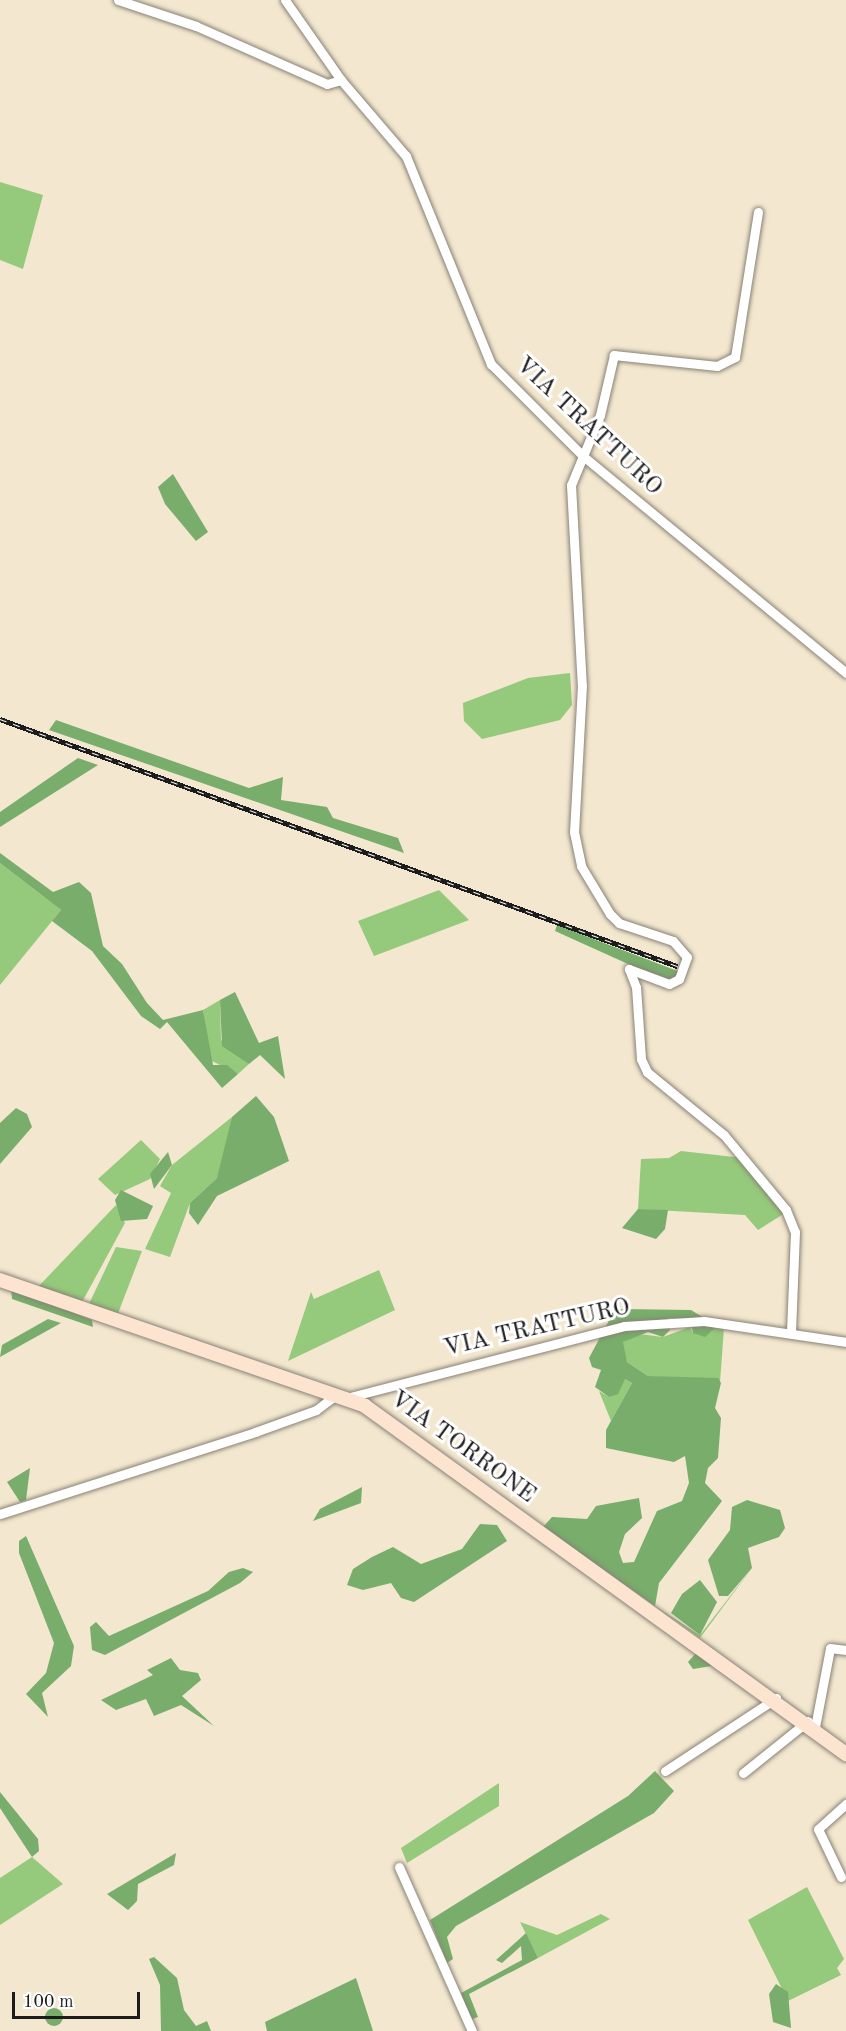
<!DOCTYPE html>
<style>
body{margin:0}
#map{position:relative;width:846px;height:2031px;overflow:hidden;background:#f3e7cf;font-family:"Old Standard TT",serif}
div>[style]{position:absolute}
.green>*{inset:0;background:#95c97b}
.forest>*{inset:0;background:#78ad6b}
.round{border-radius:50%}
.roads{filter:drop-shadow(0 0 2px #888276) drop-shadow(0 0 2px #888276)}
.minor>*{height:9px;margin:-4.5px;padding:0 4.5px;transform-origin:4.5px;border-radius:4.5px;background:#fff}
.secondary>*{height:14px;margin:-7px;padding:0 7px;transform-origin:7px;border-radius:7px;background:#fde4d1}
.rail>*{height:4.5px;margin-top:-2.25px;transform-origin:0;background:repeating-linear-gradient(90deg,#fff 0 7px,#1c1c1c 0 14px);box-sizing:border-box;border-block:2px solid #1c1c1c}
span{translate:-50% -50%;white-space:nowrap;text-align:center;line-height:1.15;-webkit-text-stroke:6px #fff;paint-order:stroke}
.street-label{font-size:24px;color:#1c1c1c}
.scale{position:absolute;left:12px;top:1992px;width:128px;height:27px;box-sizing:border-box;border:3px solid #1c1c1c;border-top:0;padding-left:8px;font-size:18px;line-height:21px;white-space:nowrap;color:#1c1c1c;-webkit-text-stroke:4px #fff;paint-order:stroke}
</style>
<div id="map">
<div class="green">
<i style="clip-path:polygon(0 182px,43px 195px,23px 269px,0 260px)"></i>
<i style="clip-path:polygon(570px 673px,572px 705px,560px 720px,482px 739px,464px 721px,463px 703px,528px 678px)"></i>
<i style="clip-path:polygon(0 863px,61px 910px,0 985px)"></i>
<i style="clip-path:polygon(439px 890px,469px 920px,374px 956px,358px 921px)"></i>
<i style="clip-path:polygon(220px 1000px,221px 1040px,249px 1064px,238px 1074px,210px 1060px,203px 1010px)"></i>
<i style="clip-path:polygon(232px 1117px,225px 1161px,217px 1178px,190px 1203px,170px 1257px,145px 1249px,171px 1193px,160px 1186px,172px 1165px)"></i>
<i style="clip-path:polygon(141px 1140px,160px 1159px,150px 1179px,115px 1195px,98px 1179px)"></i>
<i style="clip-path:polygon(681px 1151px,743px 1158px,785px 1213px,758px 1230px,745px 1215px,638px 1209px,641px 1159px,669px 1158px)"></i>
<i style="clip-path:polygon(116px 1205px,125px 1223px,81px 1304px,38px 1287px)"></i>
<i style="clip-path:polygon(116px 1247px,142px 1251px,117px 1316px,88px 1306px)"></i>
<i style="clip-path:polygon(379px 1270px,395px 1310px,288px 1361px,311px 1292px,314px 1299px)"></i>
<i style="clip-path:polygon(717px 1326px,724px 1328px,720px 1382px,648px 1376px,627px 1362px,623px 1351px,623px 1342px,639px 1334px,663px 1337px,690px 1327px,693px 1333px)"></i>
<i style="clip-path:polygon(625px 1379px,632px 1383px,611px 1421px,599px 1391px,609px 1397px)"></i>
<i style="clip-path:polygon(752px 1568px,700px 1638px,655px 1606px,700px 1635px)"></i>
<i style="clip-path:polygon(499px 1783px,499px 1806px,407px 1863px,401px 1848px)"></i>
<i style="clip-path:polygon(32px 1857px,63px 1884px,0 1925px,0 1878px)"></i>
<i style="clip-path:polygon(807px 1887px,844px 1959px,837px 1968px,841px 1975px,788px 2001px,748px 1920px)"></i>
<i style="clip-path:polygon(601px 1914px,610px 1919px,538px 1958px,520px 1922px,557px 1935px)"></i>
</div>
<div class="forest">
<i style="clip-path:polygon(173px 474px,208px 532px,196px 541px,165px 504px,158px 487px)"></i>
<i style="clip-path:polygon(56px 720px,249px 788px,283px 777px,281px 800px,327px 807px,333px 818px,398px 838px,404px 853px,49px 730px)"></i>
<i style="clip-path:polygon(78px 758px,98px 765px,0 827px,0 812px)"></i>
<i style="clip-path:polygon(0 853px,53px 892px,79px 882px,91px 893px,103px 946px,122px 964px,147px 1003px,163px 1020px,203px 1010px,213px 1065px,227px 1065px,238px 1074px,222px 1088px,167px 1022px,160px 1029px,141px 1016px,92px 951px,52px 921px,61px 910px,0 863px)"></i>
<i style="clip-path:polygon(557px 925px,680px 972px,670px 983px,555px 931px)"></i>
<i style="clip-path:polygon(235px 992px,259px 1043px,278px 1036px,285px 1079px,260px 1055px,249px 1064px,222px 1046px,220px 1000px)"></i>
<i style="clip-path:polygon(256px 1096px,274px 1117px,289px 1161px,217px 1196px,198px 1225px,189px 1213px,190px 1203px,217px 1178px,232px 1117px)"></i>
<i style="clip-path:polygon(16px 1108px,27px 1114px,32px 1127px,0 1164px,0 1123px)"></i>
<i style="clip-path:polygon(168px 1152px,172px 1165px,154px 1189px,150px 1174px)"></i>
<i style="clip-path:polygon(121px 1190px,153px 1206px,147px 1219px,121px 1221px,115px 1200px)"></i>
<i style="clip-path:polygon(638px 1209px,668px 1210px,665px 1229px,656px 1239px,622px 1228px)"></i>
<i style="clip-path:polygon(11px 1288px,92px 1320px,93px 1327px,12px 1299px)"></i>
<i style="clip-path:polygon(621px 1309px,691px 1310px,717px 1326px,705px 1337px,693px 1333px,690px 1319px,668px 1318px,670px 1330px,663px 1337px,648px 1332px,623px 1342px,627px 1362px,648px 1376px,718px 1378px,721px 1383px,715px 1408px,721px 1418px,718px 1458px,708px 1468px,705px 1483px,722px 1501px,659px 1583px,655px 1606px,543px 1527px,552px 1517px,587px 1519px,596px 1506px,639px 1498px,642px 1518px,625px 1534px,619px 1552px,623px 1563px,634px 1562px,657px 1511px,682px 1501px,689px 1483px,685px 1456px,674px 1462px,606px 1448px,606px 1430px,632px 1383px,625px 1379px,618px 1394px,609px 1397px,595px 1387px,601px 1370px,592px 1367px,589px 1358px,613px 1313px)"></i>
<i style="clip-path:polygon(48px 1319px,61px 1323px,0 1357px,2px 1345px)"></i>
<i style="clip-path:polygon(30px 1468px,26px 1500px,20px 1502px,7px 1482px)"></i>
<i style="clip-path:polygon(362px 1487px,361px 1503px,313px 1521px,320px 1509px)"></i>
<i style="clip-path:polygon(747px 1500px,780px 1510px,785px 1528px,779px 1537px,748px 1548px,752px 1568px,728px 1596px,719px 1596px,708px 1560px,730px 1530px,732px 1507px)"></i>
<i style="clip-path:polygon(480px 1524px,497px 1525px,507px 1541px,414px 1602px,401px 1598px,391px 1583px,363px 1590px,347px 1585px,353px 1569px,372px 1557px,393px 1547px,421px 1564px,462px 1549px)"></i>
<i style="clip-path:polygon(26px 1536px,74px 1646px,71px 1666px,42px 1693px,48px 1717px,26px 1694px,46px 1673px,54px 1643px,19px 1553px,19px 1541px)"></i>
<i style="clip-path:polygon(243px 1568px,253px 1572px,240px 1583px,105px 1655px,92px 1650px,90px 1627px,96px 1622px,109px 1636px,208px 1591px,229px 1572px)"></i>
<i style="clip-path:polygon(700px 1580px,717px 1602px,700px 1635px,671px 1613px,682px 1594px)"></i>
<i style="clip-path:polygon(697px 1652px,724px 1664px,693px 1669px,688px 1662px)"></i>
<i style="clip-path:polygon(171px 1658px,180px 1670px,198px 1673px,201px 1680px,182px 1696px,214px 1726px,181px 1705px,154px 1716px,146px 1699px,116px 1710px,101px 1700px,153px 1675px,147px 1670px)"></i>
<i style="clip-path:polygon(655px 1771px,674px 1791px,654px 1813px,456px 1926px,447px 1937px,453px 1959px,447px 1963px,430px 1920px,628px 1796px)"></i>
<i style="clip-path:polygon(0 1792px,38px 1839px,39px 1851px,32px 1857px,0 1808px)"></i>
<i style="clip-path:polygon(176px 1853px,174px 1865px,138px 1884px,137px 1901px,128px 1910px,107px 1894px)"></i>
<i style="clip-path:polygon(526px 1933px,538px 1958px,469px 1994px,478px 2017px,470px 2020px,461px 1993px,522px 1960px,521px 1946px,502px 1963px,496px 1960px)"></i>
<i style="clip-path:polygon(154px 1957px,177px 1978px,184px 2010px,196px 2026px,207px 2021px,211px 2031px,161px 2031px,160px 1985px,149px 1959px)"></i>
<i style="clip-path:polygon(356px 1978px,373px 2031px,267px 2031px,265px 2022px)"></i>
<i style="clip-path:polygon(776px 1984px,788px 1992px,791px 2028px,773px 2022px,769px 1994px)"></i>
<i class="round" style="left:45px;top:2008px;width:18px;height:18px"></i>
</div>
<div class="roads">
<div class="minor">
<i style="left:118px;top:0;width:82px;rotate:18.4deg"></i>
<i style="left:196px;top:26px;width:143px;rotate:23.9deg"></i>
<i style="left:327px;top:84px;width:15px;rotate:-16deg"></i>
<i style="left:285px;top:0;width:98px;rotate:55deg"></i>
<i style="left:341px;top:80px;width:100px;rotate:49.5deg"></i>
<i style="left:406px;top:156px;width:225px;rotate:67.8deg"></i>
<i style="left:491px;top:364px;width:130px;rotate:45deg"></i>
<i style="left:583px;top:456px;width:341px;rotate:39.5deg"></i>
<i style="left:758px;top:212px;width:147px;rotate:99deg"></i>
<i style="left:735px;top:357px;width:20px;rotate:153deg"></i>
<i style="left:717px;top:366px;width:104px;rotate:-173.9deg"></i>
<i style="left:614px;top:355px;width:62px;rotate:103.1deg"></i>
<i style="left:600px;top:415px;width:76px;rotate:112.5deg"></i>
<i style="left:571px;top:485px;width:200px;rotate:86.9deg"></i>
<i style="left:582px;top:685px;width:147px;rotate:93.1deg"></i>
<i style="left:574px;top:832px;width:35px;rotate:78deg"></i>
<i style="left:581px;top:866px;width:56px;rotate:58.9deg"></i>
<i style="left:610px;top:914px;width:13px;rotate:45deg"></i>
<i style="left:619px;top:923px;width:57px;rotate:18.4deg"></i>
<i style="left:673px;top:941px;width:21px;rotate:49deg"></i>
<i style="left:687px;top:957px;width:23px;rotate:110deg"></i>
<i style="left:679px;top:979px;width:11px;rotate:153deg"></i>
<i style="left:669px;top:984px;width:43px;rotate:-159.4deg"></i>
<i style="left:629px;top:969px;width:19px;rotate:69deg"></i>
<i style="left:636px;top:987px;width:72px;rotate:86deg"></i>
<i style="left:641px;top:1059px;width:14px;rotate:65deg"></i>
<i style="left:647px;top:1072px;width:99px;rotate:39.3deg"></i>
<i style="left:724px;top:1135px;width:97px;rotate:50.4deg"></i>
<i style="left:786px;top:1210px;width:24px;rotate:68deg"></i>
<i style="left:795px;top:1232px;width:100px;rotate:92.3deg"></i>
<i style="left:346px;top:1398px;width:287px;rotate:-14.5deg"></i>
<i style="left:624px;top:1326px;width:80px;rotate:-3.6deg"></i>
<i style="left:704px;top:1321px;width:144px;rotate:8.4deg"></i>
<i style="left:0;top:1514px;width:268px;rotate:-17.8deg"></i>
<i style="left:255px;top:1432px;width:65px;rotate:-19.8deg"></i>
<i style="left:316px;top:1410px;width:25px;rotate:-37deg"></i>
<i style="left:815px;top:1727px;width:80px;rotate:-79.2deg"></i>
<i style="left:830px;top:1648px;width:16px;rotate:7deg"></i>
<i style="left:665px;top:1771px;width:133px;rotate:-33.3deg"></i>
<i style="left:743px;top:1773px;width:83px;rotate:-38.7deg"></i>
<i style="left:399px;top:1867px;width:180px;rotate:66deg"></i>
<i style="left:841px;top:1877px;width:53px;rotate:-115.6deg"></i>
<i style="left:818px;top:1829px;width:38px;rotate:-42deg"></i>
</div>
<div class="secondary">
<i style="left:0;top:1280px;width:386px;rotate:19deg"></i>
<i style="left:365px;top:1406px;width:594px;rotate:35.89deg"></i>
</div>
</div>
<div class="rail">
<i style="left:0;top:719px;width:721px;rotate:20.04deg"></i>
</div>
<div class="street-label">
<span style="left:588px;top:427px;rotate:43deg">VIA TRATTURO</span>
<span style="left:537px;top:1329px;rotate:-13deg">VIA TRATTURO</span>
<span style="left:462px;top:1448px;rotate:36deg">VIA TORRONE</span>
</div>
<div class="scale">100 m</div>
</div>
